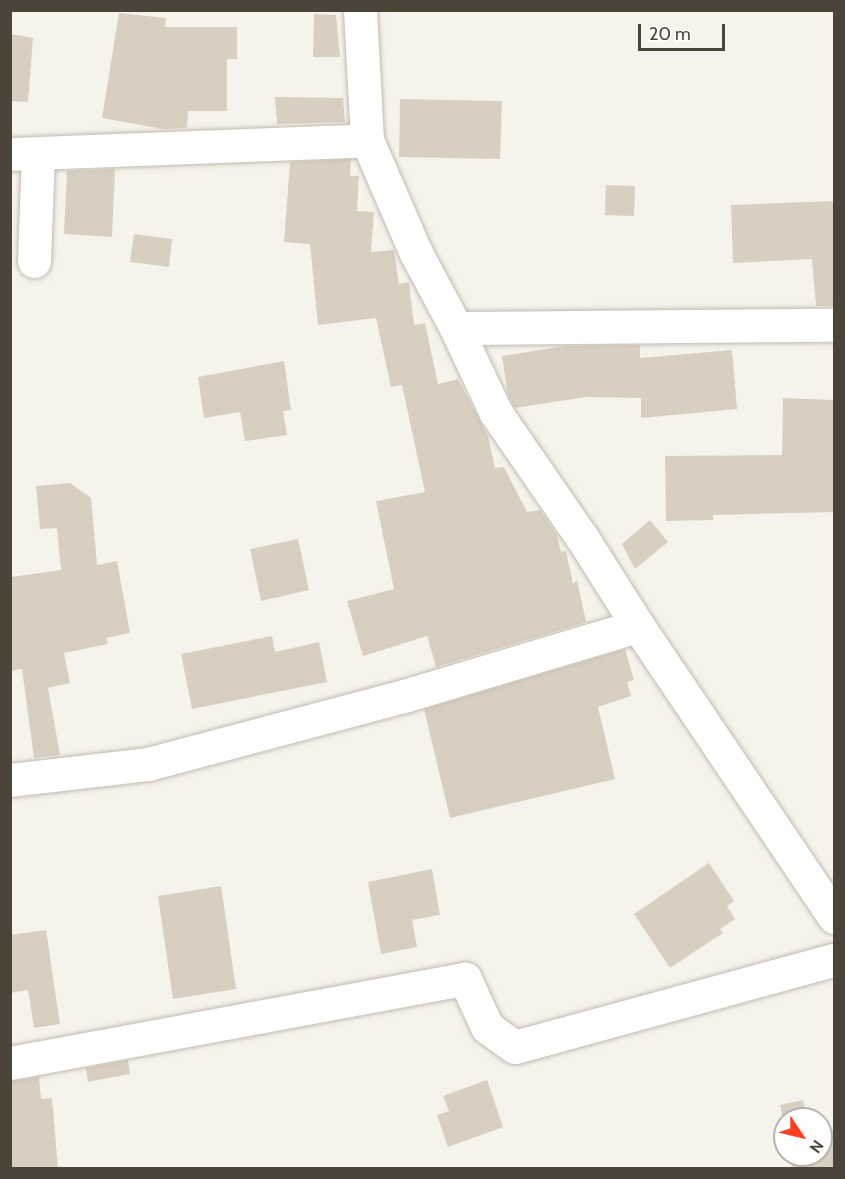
<!DOCTYPE html>
<style>
body{margin:0}
#map{position:relative;width:845px;height:1179px;overflow:hidden;background:#f6f3ec;font-family:Cabin,sans-serif}
div>[style]{position:absolute}
.building>*{inset:0;background:#d8cfc1}
.roads{filter:drop-shadow(0 0 2px #c2bbae) drop-shadow(0 0 2px #c2bbae)}
.street>*{height:33px;margin:-16.5px;padding:0 16.5px;transform-origin:16.5px;border-radius:16.5px;background:#fff}
span{translate:-50% -50%;white-space:nowrap;text-align:center;line-height:1.15;-webkit-text-stroke:5px #fff;paint-order:stroke}
.frame{position:absolute;inset:0;border:12px solid #4b4439;pointer-events:none}
.north{position:absolute;left:773px;top:1107px;width:60px;height:60px;box-sizing:border-box;background:#fff;border:2px solid #b7b4b0;border-radius:50%;rotate:125deg;font-size:16px;font-weight:700;line-height:24px;text-align:center;color:#4b4439}
.north::after{content:'';display:block;margin:auto;width:21px;height:27px;background:#fc3f1d;clip-path:polygon(50% 0,100% 100%,50% 72%,0 100%)}
.scale{position:absolute;left:638px;top:24px;width:87px;height:27px;box-sizing:border-box;border:3px solid #4b4439;border-top:0;padding-left:8px;font-size:18px;line-height:21px;white-space:nowrap;color:#4b4439;-webkit-text-stroke:4px #fff;paint-order:stroke}
</style>
<div id="map">
<div class="building">
<i style="clip-path:polygon(119px 13px,166px 18px,165px 27px,237px 27px,237px 59px,227px 59px,227px 111px,188px 111px,187px 128px,163px 129px,102px 118px)"></i>
<i style="clip-path:polygon(314px 14px,336px 15px,340px 57px,313px 57px)"></i>
<i style="clip-path:polygon(10px 34px,33px 38px,28px 102px,10px 101px)"></i>
<i style="clip-path:polygon(275px 97px,343px 98px,345px 122px,277px 124px)"></i>
<i style="clip-path:polygon(400px 99px,502px 101px,500px 159px,399px 157px)"></i>
<i style="clip-path:polygon(351px 159px,350px 176px,359px 176px,357px 211px,374px 212px,371px 252px,394px 250px,399px 284px,409px 282px,414px 325px,425px 323px,438px 384px,458px 379px,488px 436px,495px 468px,504px 467px,527px 512px,540px 510px,557px 535px,561px 552px,566px 551px,573px 584px,577px 580px,586px 622px,436px 667px,427px 636px,363px 656px,347px 601px,394px 589px,376px 501px,425px 492px,402px 385px,391px 387px,376px 318px,318px 325px,310px 244px,284px 242px,290px 162px)"></i>
<i style="clip-path:polygon(115px 169px,112px 237px,64px 234px,67px 171px)"></i>
<i style="clip-path:polygon(606px 185px,635px 186px,634px 216px,605px 215px)"></i>
<i style="clip-path:polygon(834px 201px,834px 306px,816px 306px,812px 259px,733px 263px,731px 205px)"></i>
<i style="clip-path:polygon(134px 234px,172px 239px,169px 267px,130px 262px)"></i>
<i style="clip-path:polygon(640px 345px,640px 358px,732px 350px,737px 409px,641px 418px,641px 398px,586px 397px,515px 408px,508px 394px,502px 356px,566px 346px)"></i>
<i style="clip-path:polygon(284px 361px,291px 410px,283px 411px,287px 435px,245px 441px,240px 412px,204px 418px,198px 377px)"></i>
<i style="clip-path:polygon(783px 398px,834px 400px,834px 512px,713px 515px,713px 520px,666px 521px,665px 456px,782px 455px)"></i>
<i style="clip-path:polygon(70px 483px,91px 498px,97px 565px,117px 561px,130px 633px,106px 638px,108px 644px,64px 653px,70px 683px,48px 688px,60px 755px,34px 758px,22px 669px,10px 671px,11px 577px,61px 570px,57px 528px,40px 529px,36px 486px)"></i>
<i style="clip-path:polygon(650px 520px,668px 542px,635px 569px,622px 544px)"></i>
<i style="clip-path:polygon(298px 539px,309px 590px,261px 601px,250px 549px)"></i>
<i style="clip-path:polygon(272px 636px,275px 652px,319px 642px,327px 682px,192px 709px,181px 654px)"></i>
<i style="clip-path:polygon(625px 649px,634px 680px,627px 682px,631px 696px,598px 707px,615px 779px,450px 818px,424px 709px)"></i>
<i style="clip-path:polygon(709px 863px,734px 901px,727px 906px,735px 919px,720px 929px,723px 933px,670px 968px,634px 914px)"></i>
<i style="clip-path:polygon(432px 869px,440px 915px,412px 920px,417px 947px,381px 954px,368px 882px)"></i>
<i style="clip-path:polygon(221px 886px,236px 989px,173px 999px,158px 896px)"></i>
<i style="clip-path:polygon(46px 930px,60px 1024px,34px 1028px,28px 990px,10px 993px,10px 935px)"></i>
<i style="clip-path:polygon(128px 1060px,130px 1074px,88px 1082px,86px 1068px)"></i>
<i style="clip-path:polygon(39px 1077px,41px 1099px,52px 1098px,58px 1168px,10px 1168px,10px 1081px)"></i>
<i style="clip-path:polygon(487px 1080px,503px 1127px,448px 1147px,437px 1115px,449px 1111px,443px 1096px)"></i>
<i style="clip-path:polygon(803px 1100px,807px 1119px,785px 1119px,785px 1133px,780px 1105px)"></i>
<i style="clip-path:polygon(834px 1129px,834px 1168px,792px 1168px,789px 1155px,821px 1155px,821px 1132px)"></i>
</div>
<div class="roads">
<div class="street">
<i style="left:360px;top:10px;width:130px;rotate:86.9deg"></i>
<i style="left:367px;top:140px;width:123px;rotate:66.6deg"></i>
<i style="left:416px;top:253px;width:85px;rotate:61.9deg"></i>
<i style="left:456px;top:328px;width:94px;rotate:64.8deg"></i>
<i style="left:496px;top:413px;width:150px;rotate:55.4deg"></i>
<i style="left:581px;top:536px;width:107px;rotate:57.7deg"></i>
<i style="left:638px;top:626px;width:351px;rotate:56deg"></i>
<i style="left:10px;top:154px;width:357px;rotate:-2.2deg"></i>
<i style="left:34px;top:261px;width:107px;rotate:-87.9deg"></i>
<i style="left:456px;top:328px;width:378px;rotate:-0.5deg"></i>
<i style="left:10px;top:780px;width:139px;rotate:-6.6deg"></i>
<i style="left:148px;top:764px;width:265px;rotate:-14.9deg"></i>
<i style="left:404px;top:696px;width:244px;rotate:-16.7deg"></i>
<i style="left:10px;top:1063px;width:463px;rotate:-10.5deg"></i>
<i style="left:465px;top:979px;width:53px;rotate:65.4deg"></i>
<i style="left:487px;top:1027px;width:34px;rotate:36deg"></i>
<i style="left:515px;top:1047px;width:331px;rotate:-15.3deg"></i>
</div>
</div>
<div class="frame"></div>
<div class="north">N</div>
<div class="scale">20 m</div>
</div>
